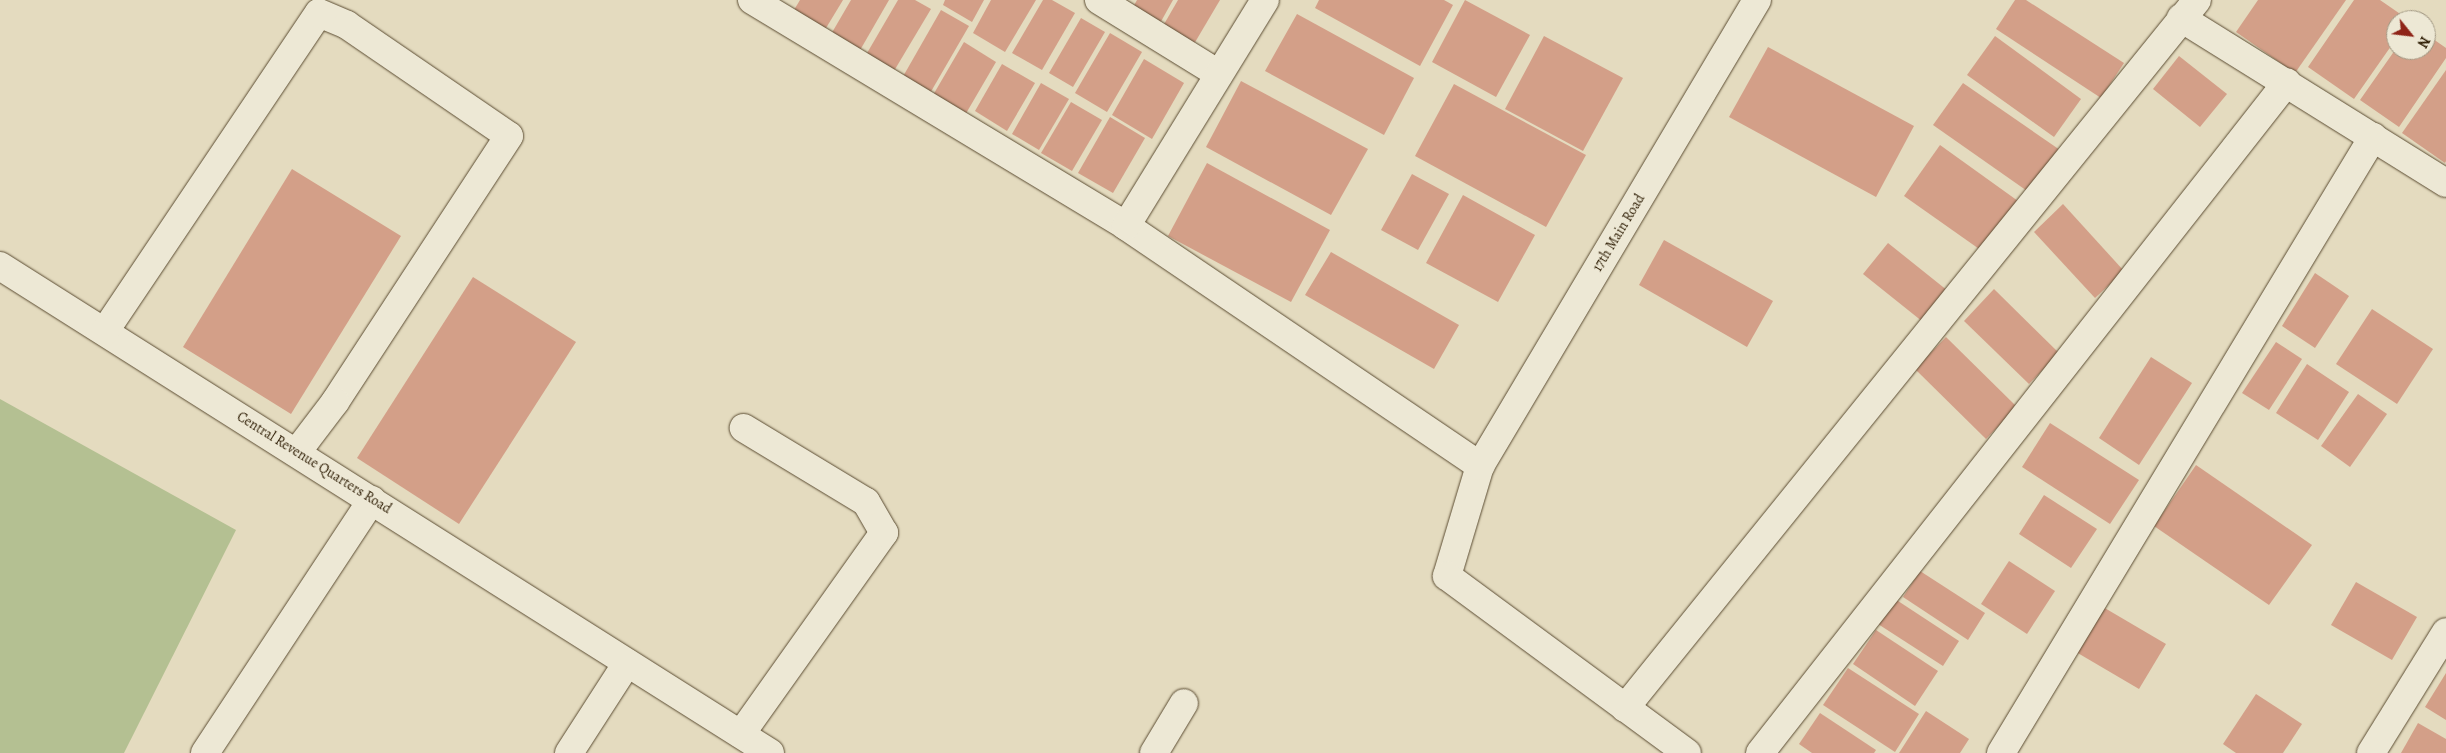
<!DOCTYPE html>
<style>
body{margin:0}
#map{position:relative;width:2446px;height:753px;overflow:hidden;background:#e4dbbf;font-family:Alegreya,serif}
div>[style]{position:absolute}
.green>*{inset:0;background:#b4c092}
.building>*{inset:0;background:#d39f88}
.roads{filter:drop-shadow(0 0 1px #5b4c32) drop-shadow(0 0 1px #5b4c32)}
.minor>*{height:28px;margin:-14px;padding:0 14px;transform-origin:14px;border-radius:14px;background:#ede8d5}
span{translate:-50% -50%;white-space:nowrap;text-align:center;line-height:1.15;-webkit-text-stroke:4.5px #ede8d5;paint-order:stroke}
.street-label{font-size:14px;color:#2d1c03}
.north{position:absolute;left:2386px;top:10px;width:50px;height:50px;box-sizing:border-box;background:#ede8d5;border:1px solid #a09681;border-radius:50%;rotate:119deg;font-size:14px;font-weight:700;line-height:20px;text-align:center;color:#2d1c03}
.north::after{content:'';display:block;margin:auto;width:18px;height:22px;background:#8f2418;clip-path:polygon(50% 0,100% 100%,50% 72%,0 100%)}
</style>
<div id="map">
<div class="green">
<i style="clip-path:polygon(0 399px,236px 530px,124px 753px,0 753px)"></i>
</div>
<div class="building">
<i style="clip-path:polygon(800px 0,843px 0,823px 33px,791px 15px)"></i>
<i style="clip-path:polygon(851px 0,889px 0,859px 52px,830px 36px)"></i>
<i style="clip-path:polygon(898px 0,915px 0,931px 9px,891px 76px,863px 60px)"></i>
<i style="clip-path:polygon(945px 0,984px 0,972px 22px,943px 5px)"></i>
<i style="clip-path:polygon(991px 0,1036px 0,1005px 52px,973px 33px)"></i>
<i style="clip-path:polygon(1043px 0,1052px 0,1075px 13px,1042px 70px,1012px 53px)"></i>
<i style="clip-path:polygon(1137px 0,1173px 0,1159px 25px,1132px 9px)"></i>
<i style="clip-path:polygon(1178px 0,1220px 0,1194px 44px,1163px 26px)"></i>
<i style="clip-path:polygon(1319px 0,1444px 0,1453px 5px,1420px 66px,1315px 8px)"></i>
<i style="clip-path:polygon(1465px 0,1530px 35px,1496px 97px,1432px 62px)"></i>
<i style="clip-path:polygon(2015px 0,2026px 0,2124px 63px,2101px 98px,1996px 29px)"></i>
<i style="clip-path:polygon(2258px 0,2346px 0,2295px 73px,2236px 32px)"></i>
<i style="clip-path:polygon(2354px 0,2380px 0,2409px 20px,2396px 20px,2396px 39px,2354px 99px,2308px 67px)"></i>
<i style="clip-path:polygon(941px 10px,969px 26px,929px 95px,901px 80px)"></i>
<i style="clip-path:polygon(1297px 14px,1414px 78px,1384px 135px,1265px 71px)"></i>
<i style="clip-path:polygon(1081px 18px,1105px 32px,1073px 87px,1049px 73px)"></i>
<i style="clip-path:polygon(1110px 33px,1142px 52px,1107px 112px,1075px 93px)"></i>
<i style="clip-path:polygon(2426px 34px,2446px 48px,2446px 58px,2399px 127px,2360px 100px,2395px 50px,2426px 50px)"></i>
<i style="clip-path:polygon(1544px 36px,1623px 78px,1583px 151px,1505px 109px)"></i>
<i style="clip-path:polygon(1995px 36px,2081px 99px,2054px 137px,1967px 75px)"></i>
<i style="clip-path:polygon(964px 42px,996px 62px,961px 122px,929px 102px)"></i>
<i style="clip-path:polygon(1768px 47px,1914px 126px,1876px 197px,1729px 117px)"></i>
<i style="clip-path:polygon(2179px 56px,2227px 94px,2200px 127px,2153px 89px)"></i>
<i style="clip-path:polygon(1144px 59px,1184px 83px,1152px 139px,1112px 115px)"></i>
<i style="clip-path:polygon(1002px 64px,1035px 83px,1007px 131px,975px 111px)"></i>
<i style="clip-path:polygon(2446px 70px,2446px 161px,2445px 163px,2402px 133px)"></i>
<i style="clip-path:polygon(1241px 81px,1368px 149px,1331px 215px,1206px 147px)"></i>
<i style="clip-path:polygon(1041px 83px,1069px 99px,1039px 150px,1012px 134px)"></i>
<i style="clip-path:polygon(1963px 83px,2060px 150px,2030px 193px,1933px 125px)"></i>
<i style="clip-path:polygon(1454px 84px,1586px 155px,1546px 227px,1415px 156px)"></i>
<i style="clip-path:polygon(1071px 102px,1102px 120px,1072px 171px,1041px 153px)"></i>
<i style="clip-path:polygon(1110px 117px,1145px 138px,1113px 193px,1078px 173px)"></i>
<i style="clip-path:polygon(1940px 145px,2018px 201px,1982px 251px,1904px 196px)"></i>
<i style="clip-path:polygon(1207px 163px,1330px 230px,1291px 302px,1168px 236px)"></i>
<i style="clip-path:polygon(292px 169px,401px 236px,291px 414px,183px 347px)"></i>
<i style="clip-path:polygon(1412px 174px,1449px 194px,1418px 250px,1381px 230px)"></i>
<i style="clip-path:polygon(1463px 195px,1535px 235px,1498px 302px,1426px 263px)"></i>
<i style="clip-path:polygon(2063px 204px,2124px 271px,2095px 298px,2034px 232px)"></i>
<i style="clip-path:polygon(1664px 240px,1773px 301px,1747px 347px,1639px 285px)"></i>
<i style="clip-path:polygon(1888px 243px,1948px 291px,1923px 322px,1863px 274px)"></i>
<i style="clip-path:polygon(1331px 252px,1459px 325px,1434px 369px,1305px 295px)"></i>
<i style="clip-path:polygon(2315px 273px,2349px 296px,2315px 348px,2282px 326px)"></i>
<i style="clip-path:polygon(473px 277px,576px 342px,459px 524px,357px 458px)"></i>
<i style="clip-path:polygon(1994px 289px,2059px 353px,2029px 384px,1964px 321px)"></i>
<i style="clip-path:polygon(2372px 309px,2433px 349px,2397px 404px,2336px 364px)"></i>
<i style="clip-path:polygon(1946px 337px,2017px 407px,1986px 439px,1915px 369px)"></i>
<i style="clip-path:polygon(2276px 342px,2302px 359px,2269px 410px,2242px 393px)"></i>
<i style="clip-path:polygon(2151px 357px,2192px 383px,2139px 465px,2099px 438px)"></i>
<i style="clip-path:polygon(2307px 364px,2349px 392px,2318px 440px,2276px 413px)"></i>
<i style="clip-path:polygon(2358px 394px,2387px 414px,2350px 467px,2321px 446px)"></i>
<i style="clip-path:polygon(2050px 423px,2139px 480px,2110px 524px,2022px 467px)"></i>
<i style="clip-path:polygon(2196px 465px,2312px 545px,2269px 605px,2154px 526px)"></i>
<i style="clip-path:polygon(2044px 495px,2097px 529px,2071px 568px,2019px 534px)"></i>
<i style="clip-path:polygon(2009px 561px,2055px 591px,2027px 634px,1981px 604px)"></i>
<i style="clip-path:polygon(1920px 571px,1985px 613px,1968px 640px,1903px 597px)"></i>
<i style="clip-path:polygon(2356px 582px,2417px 617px,2392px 660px,2331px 625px)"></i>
<i style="clip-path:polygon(1895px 599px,1959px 641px,1943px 666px,1878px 624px)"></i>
<i style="clip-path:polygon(2103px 607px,2166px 644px,2139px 689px,2076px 652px)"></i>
<i style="clip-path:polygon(1876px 630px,1938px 671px,1915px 706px,1853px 664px)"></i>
<i style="clip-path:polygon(1848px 668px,1919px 714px,1895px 752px,1823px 705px)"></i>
<i style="clip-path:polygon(2446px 673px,2446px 720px,2425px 707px)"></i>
<i style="clip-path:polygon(2256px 694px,2302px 724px,2283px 753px,2236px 753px,2223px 744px)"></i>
<i style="clip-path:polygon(1926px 711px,1969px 739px,1960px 753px,1899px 753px)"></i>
<i style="clip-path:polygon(1820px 713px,1876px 750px,1874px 753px,1812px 753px,1799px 744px)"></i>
<i style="clip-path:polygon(2418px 723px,2446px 739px,2446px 753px,2401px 753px)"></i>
</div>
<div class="roads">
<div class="minor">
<i style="left:752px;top:0;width:437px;rotate:31.1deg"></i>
<i style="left:1126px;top:226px;width:428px;rotate:34.1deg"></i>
<i style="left:1480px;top:466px;width:115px;rotate:106.7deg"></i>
<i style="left:1447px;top:576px;width:298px;rotate:36.4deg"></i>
<i style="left:1099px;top:0;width:141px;rotate:31.7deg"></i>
<i style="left:2181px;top:18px;width:312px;rotate:31.9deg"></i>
<i style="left:1126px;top:226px;width:265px;rotate:-58.4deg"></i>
<i style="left:0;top:266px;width:911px;rotate:32.31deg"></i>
<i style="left:105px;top:331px;width:383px;rotate:-56.1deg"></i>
<i style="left:319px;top:13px;width:30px;rotate:23deg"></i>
<i style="left:347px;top:25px;width:196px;rotate:34.4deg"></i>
<i style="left:509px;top:136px;width:318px;rotate:123.2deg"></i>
<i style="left:335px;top:402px;width:63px;rotate:127.2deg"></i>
<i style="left:1480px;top:466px;width:542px;rotate:-59.27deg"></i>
<i style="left:1625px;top:708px;width:910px;rotate:-51.06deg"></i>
<i style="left:741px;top:734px;width:247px;rotate:-54.6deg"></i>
<i style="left:884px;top:533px;width:36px;rotate:-120deg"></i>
<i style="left:866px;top:502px;width:143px;rotate:-148.8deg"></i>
<i style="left:205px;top:753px;width:303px;rotate:-56.6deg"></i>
<i style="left:569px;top:753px;width:107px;rotate:-57.2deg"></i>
<i style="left:1154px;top:753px;width:58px;rotate:-59deg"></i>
<i style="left:1760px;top:753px;width:853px;rotate:-51.85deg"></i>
<i style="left:2001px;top:753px;width:720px;rotate:-58.87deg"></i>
<i style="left:2371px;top:753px;width:142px;rotate:-58.2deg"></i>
</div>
</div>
<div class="street-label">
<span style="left:1619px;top:233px;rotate:-59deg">17th Main Road</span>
<span style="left:314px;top:463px;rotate:32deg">Central Revenue Quarters Road</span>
</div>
<div class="north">N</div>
</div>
